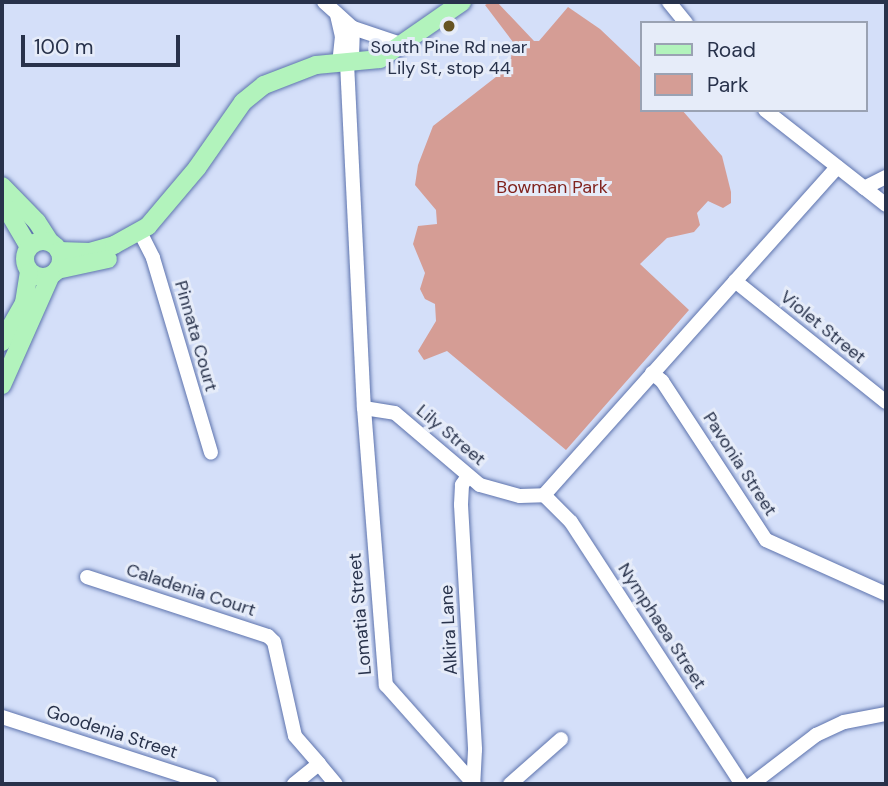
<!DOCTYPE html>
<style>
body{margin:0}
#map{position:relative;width:888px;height:786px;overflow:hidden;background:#d4dff9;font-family:"DM Sans",sans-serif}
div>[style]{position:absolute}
.green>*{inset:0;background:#d59d95}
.roads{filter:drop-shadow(0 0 2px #5d73ad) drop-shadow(0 0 2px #5d73ad)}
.minor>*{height:14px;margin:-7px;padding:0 7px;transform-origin:7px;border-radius:7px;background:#fff}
.major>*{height:18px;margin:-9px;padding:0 9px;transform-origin:9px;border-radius:9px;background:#b2f3bc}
.major>.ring{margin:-9px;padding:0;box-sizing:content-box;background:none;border:18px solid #b2f3bc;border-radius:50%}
.dots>*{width:19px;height:19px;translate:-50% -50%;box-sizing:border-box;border:4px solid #e6ecf9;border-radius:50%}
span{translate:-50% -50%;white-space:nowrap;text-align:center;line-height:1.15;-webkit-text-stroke:6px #e6ecf9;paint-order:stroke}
.poi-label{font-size:18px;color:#28324b}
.park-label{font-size:18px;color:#80221d}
.street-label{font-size:18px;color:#28324b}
.frame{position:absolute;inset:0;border:4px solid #28324b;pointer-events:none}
.legend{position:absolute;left:640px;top:21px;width:228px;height:91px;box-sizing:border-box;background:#e6ecf9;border:2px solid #9aa2b3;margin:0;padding:9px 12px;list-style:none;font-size:21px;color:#28324b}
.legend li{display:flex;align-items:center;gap:14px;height:35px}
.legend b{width:35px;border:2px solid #9aa2b3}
.scale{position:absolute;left:21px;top:35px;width:159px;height:32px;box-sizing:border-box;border:4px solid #28324b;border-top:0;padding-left:9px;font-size:21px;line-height:24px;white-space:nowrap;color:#28324b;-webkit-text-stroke:5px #e6ecf9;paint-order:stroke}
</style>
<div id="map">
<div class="green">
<i style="clip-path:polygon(490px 2px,497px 2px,534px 41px,539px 41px,568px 7px,600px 29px,641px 68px,641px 110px,682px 110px,722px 156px,731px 192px,731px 203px,723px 208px,708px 201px,697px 213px,700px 225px,694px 232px,667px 238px,640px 264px,689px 310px,566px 450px,447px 351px,424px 360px,418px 351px,436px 321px,435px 304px,425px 299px,420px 289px,425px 273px,413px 244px,418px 226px,437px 224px,436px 210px,415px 185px,418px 165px,433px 126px,510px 66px,513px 42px,485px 5px)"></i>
</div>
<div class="roads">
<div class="minor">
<i style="left:324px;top:2px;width:39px;rotate:42deg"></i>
<i style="left:353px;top:28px;width:35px;rotate:92deg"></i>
<i style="left:669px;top:2px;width:27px;rotate:51deg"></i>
<i style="left:337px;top:15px;width:22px;rotate:77deg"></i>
<i style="left:342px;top:36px;width:28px;rotate:96deg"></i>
<i style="left:353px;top:28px;width:54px;rotate:18.4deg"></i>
<i style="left:347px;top:63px;width:345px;rotate:87.2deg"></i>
<i style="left:364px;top:408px;width:31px;rotate:9deg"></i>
<i style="left:395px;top:413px;width:111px;rotate:40.3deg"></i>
<i style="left:480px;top:485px;width:41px;rotate:15.4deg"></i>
<i style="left:520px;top:496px;width:24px;rotate:-2deg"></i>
<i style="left:544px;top:495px;width:440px;rotate:-48.2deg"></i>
<i style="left:765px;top:110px;width:154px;rotate:38.1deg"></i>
<i style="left:864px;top:188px;width:25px;rotate:-27deg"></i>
<i style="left:140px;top:232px;width:29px;rotate:63deg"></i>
<i style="left:153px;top:258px;width:203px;rotate:73.4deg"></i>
<i style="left:735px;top:281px;width:193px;rotate:38.7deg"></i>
<i style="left:652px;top:373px;width:13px;rotate:39deg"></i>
<i style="left:662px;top:381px;width:190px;rotate:56.8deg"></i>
<i style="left:766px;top:540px;width:132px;rotate:24.2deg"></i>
<i style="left:364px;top:408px;width:278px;rotate:85.5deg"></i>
<i style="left:386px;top:685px;width:132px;rotate:48.4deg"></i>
<i style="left:468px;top:476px;width:11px;rotate:124deg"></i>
<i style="left:462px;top:485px;width:20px;rotate:93deg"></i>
<i style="left:461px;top:505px;width:245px;rotate:86.7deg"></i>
<i style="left:475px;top:750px;width:33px;rotate:93deg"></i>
<i style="left:544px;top:495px;width:38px;rotate:45deg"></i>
<i style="left:571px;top:522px;width:313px;rotate:56.9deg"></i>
<i style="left:87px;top:577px;width:190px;rotate:18.1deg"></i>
<i style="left:268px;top:636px;width:8px;rotate:45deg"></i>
<i style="left:274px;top:642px;width:96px;rotate:77.4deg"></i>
<i style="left:295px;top:736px;width:37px;rotate:49deg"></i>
<i style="left:2px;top:717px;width:219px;rotate:17.9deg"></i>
<i style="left:294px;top:784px;width:32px;rotate:-39deg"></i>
<i style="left:319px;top:764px;width:26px;rotate:50deg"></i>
<i style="left:510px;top:784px;width:68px;rotate:-41.4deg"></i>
<i style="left:752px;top:784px;width:81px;rotate:-37.4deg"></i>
<i style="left:816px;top:735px;width:31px;rotate:-25deg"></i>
<i style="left:844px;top:722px;width:43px;rotate:-10.8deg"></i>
</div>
<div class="major">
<i style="left:2px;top:186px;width:50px;rotate:45.8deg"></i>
<i style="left:37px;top:222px;width:24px;rotate:57deg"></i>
<i style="left:2px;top:201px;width:53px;rotate:59.6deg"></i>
<i class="ring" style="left:25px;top:241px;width:18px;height:18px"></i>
<i style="left:59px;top:251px;width:31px;rotate:2deg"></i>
<i style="left:90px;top:252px;width:25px;rotate:-16deg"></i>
<i style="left:114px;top:245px;width:39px;rotate:-29deg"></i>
<i style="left:148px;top:226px;width:76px;rotate:-49.8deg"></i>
<i style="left:197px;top:168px;width:80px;rotate:-55.1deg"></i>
<i style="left:243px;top:102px;width:27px;rotate:-39deg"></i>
<i style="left:264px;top:85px;width:56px;rotate:-21deg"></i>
<i style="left:316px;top:65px;width:64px;rotate:-5.4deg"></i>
<i style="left:380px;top:59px;width:100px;rotate:-34.8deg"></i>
<i style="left:57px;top:270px;width:52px;rotate:-12.2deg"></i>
<i style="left:2px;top:342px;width:45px;rotate:-60.6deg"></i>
<i style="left:24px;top:303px;width:31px;rotate:-81deg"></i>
<i style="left:2px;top:385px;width:120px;rotate:-66deg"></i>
</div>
</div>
<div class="dots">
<i style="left:449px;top:26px;background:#665321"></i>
</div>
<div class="poi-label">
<span style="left:449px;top:58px">South Pine Rd near<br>Lily St, stop 44</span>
</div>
<div class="park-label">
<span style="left:552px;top:187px">Bowman Park</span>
</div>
<div class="street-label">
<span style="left:823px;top:327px;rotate:39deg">Violet Street</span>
<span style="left:196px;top:336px;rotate:74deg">Pinnata Court</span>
<span style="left:451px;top:435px;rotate:40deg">Lily Street</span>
<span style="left:740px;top:464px;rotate:57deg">Pavonia Street</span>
<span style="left:191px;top:590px;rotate:18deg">Caladenia Court</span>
<span style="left:360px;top:614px;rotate:-95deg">Lomatia Street</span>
<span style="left:662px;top:626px;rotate:57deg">Nymphaea Street</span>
<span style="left:449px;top:630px;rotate:-93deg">Alkira Lane</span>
<span style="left:112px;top:732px;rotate:18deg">Goodenia Street</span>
</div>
<div class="frame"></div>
<ul class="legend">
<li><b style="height:9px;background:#b2f3bc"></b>Road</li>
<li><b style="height:19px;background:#d59d95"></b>Park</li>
</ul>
<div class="scale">100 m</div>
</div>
